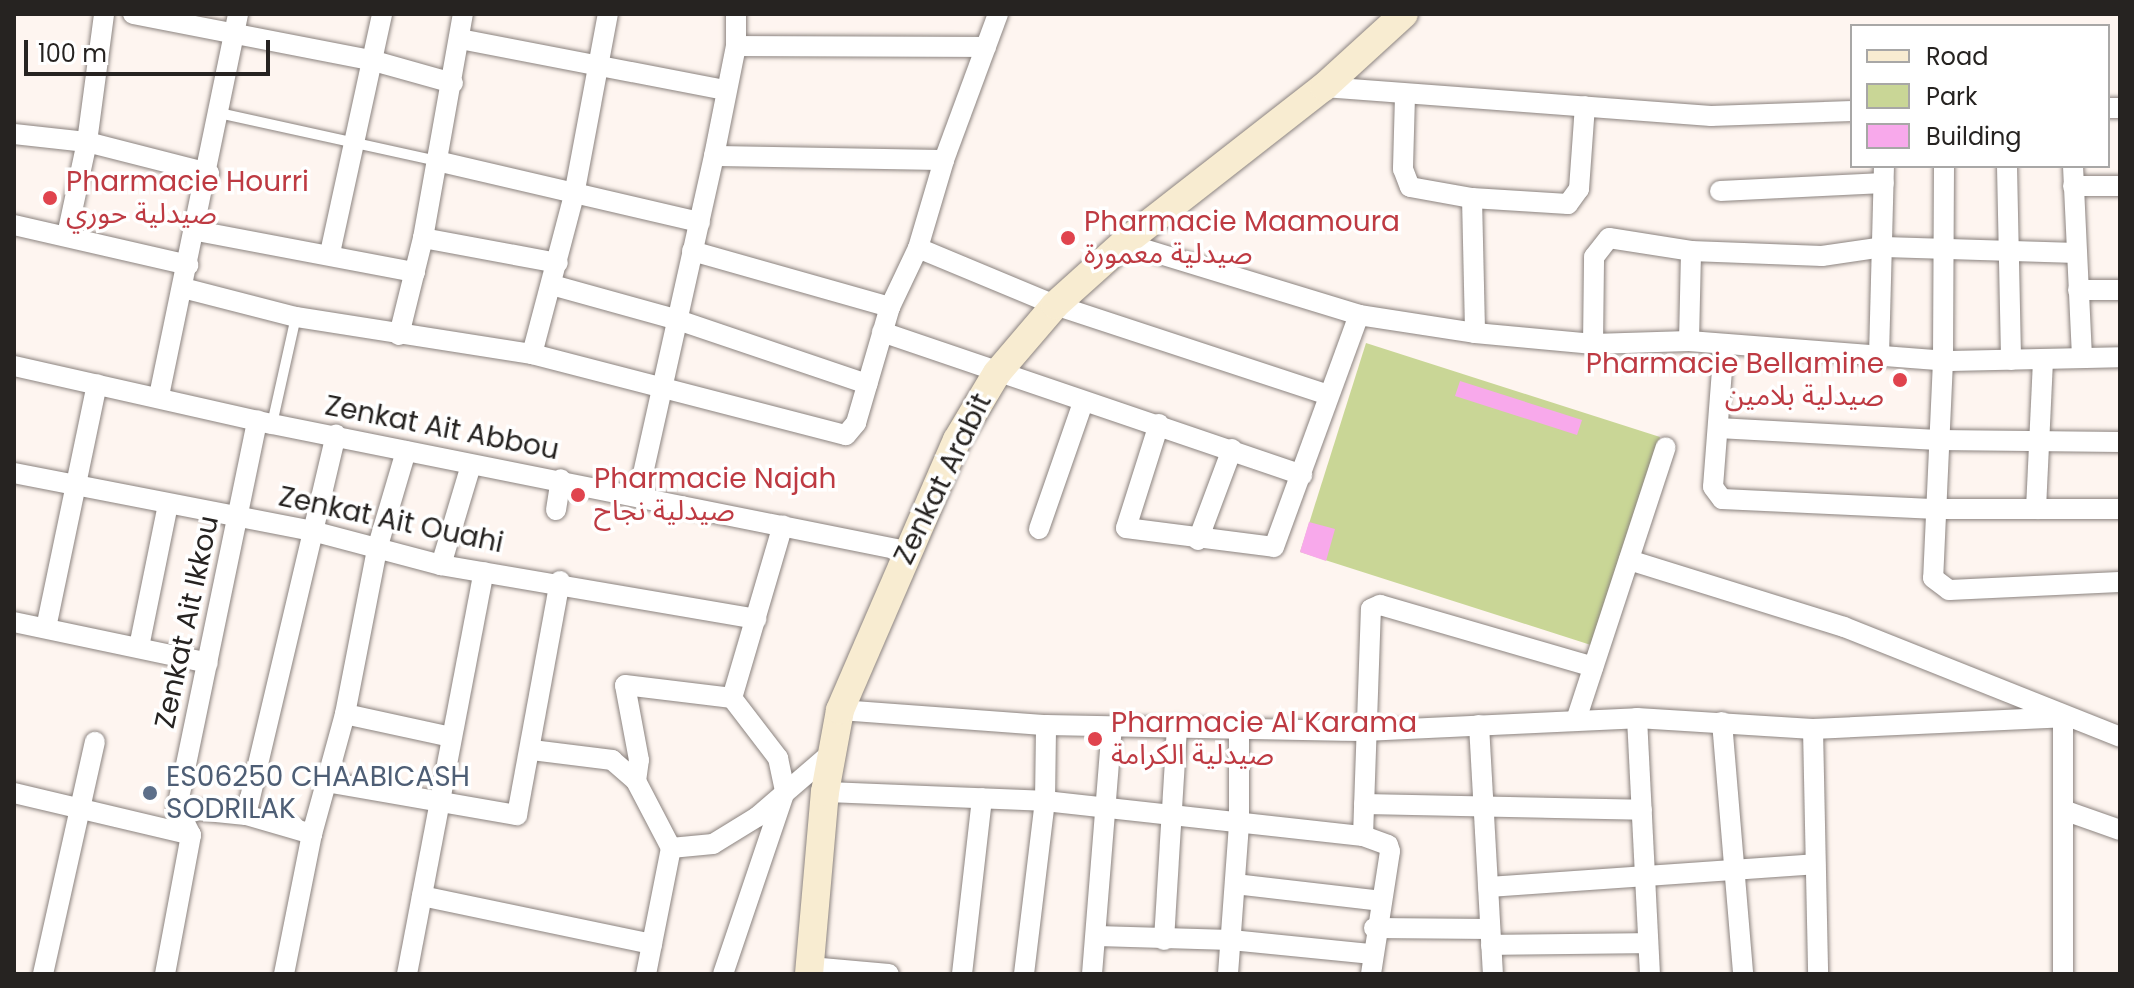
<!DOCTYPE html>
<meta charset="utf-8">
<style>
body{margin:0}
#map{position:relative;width:2134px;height:988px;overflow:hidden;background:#fef5f0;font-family:Poppins,"Noto Sans Arabic",sans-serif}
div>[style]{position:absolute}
.green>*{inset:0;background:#c9d696}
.building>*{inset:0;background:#f8a9eb}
.roads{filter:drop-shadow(0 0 2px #8b837f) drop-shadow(0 0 2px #8b837f)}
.lane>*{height:10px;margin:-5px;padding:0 5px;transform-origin:5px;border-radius:5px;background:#fff}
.street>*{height:20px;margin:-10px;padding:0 10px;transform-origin:10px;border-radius:10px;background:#fff}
.secondary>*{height:28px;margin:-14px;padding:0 14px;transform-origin:14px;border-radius:14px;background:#f8ecd1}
.dots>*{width:22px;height:22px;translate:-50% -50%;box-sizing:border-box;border:4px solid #fff;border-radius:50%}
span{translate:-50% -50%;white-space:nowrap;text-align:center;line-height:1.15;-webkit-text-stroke:7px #fff;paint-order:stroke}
.health-label{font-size:28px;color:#be3a42}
.left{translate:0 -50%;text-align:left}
.right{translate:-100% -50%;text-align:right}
.street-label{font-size:28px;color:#262321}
.service-label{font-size:28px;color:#4e5e75}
.frame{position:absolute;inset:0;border:16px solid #262321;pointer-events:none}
.legend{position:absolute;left:1850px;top:24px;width:260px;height:144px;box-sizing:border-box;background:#fff;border:2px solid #a8a7a6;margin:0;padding:10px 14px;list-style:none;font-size:24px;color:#262321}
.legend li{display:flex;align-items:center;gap:16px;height:40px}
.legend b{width:40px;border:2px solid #a8a7a6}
.scale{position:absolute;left:24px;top:40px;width:246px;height:36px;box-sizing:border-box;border:4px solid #262321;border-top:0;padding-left:10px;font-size:24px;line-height:28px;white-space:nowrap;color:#262321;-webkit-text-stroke:6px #fff;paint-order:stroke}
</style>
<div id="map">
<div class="green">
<i style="clip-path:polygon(1366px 343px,1660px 437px,1594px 646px,1300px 552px)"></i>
</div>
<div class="building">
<i style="clip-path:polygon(1460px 381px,1582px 420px,1577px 435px,1455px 396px)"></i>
<i style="clip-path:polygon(1309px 522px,1335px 529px,1326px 561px,1300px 552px)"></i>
</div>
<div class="roads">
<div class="lane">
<i style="left:219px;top:113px;width:223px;rotate:12.4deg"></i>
<i style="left:272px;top:424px;width:110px;rotate:-77.4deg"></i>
</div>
<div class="street">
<i style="left:133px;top:14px;width:246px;rotate:11deg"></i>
<i style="left:374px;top:61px;width:82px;rotate:15.6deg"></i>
<i style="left:460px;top:39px;width:271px;rotate:10.9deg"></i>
<i style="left:736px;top:46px;width:250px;rotate:0.2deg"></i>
<i style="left:1324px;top:87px;width:388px;rotate:4.3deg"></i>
<i style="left:1711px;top:116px;width:141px;rotate:-2deg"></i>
<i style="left:1405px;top:96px;width:73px;rotate:91.6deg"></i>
<i style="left:1403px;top:169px;width:19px;rotate:69deg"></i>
<i style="left:1410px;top:187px;width:63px;rotate:10.1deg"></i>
<i style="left:1472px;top:198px;width:96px;rotate:3.6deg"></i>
<i style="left:1568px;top:204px;width:19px;rotate:-54deg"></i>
<i style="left:1579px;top:189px;width:83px;rotate:-85.9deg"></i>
<i style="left:2108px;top:108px;width:12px"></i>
<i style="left:14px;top:134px;width:73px;rotate:6.3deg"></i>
<i style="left:87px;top:142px;width:126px;rotate:14.3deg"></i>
<i style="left:714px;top:156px;width:230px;rotate:1deg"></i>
<i style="left:437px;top:161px;width:270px;rotate:13.1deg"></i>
<i style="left:1944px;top:166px;width:195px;rotate:90.3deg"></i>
<i style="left:1943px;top:361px;width:217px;rotate:92.6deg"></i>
<i style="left:1933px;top:578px;width:20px;rotate:37deg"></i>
<i style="left:1949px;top:590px;width:171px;rotate:-2.7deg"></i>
<i style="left:2007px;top:166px;width:194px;rotate:88.8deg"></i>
<i style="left:2073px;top:166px;width:192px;rotate:87.3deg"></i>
<i style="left:2073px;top:186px;width:47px"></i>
<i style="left:1720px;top:191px;width:164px;rotate:-2.8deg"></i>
<i style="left:1472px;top:198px;width:135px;rotate:88.7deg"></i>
<i style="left:14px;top:225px;width:179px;rotate:12.9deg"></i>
<i style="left:197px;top:231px;width:222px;rotate:10.7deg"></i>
<i style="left:67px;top:235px;width:95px;rotate:-77.9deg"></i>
<i style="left:87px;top:142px;width:129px;rotate:-82.4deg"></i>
<i style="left:423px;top:238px;width:137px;rotate:10.5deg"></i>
<i style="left:1124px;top:243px;width:246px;rotate:17deg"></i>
<i style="left:1359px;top:315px;width:117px;rotate:8.8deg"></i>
<i style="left:1475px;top:333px;width:119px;rotate:5.3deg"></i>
<i style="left:1593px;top:344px;width:96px;rotate:-1.8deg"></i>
<i style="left:1689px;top:341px;width:262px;rotate:4.4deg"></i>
<i style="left:1950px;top:361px;width:170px;rotate:-1.3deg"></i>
<i style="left:918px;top:248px;width:148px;rotate:22.6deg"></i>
<i style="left:1055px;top:305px;width:287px;rotate:18.2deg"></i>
<i style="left:692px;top:251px;width:206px;rotate:15.8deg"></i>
<i style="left:330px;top:253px;width:245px;rotate:-77.7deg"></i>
<i style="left:552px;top:285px;width:131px;rotate:15.5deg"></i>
<i style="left:678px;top:320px;width:200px;rotate:18.7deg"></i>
<i style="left:183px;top:288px;width:117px;rotate:14.4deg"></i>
<i style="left:296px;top:317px;width:239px;rotate:8.9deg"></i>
<i style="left:532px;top:354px;width:324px;rotate:14.5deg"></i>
<i style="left:846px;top:435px;width:16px;rotate:-50deg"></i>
<i style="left:856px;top:423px;width:121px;rotate:-73.7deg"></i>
<i style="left:890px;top:307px;width:65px;rotate:-64.6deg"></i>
<i style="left:918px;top:248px;width:92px;rotate:-73.5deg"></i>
<i style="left:944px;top:160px;width:156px;rotate:-69.7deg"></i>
<i style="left:2078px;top:290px;width:42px"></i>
<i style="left:882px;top:332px;width:444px;rotate:18.8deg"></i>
<i style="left:399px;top:335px;width:100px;rotate:-76.1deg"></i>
<i style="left:423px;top:238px;width:228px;rotate:-79.9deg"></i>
<i style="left:1689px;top:341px;width:90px;rotate:-88.7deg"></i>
<i style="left:1593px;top:344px;width:87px;rotate:-89.3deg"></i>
<i style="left:1594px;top:257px;width:24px;rotate:-52deg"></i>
<i style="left:1609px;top:238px;width:83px;rotate:9deg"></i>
<i style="left:1691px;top:251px;width:131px;rotate:2.2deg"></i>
<i style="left:1822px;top:256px;width:63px;rotate:-8.3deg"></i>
<i style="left:1884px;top:247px;width:193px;rotate:1.8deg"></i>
<i style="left:1724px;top:344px;width:143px;rotate:94.4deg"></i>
<i style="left:1713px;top:487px;width:15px;rotate:53deg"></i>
<i style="left:1722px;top:499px;width:215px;rotate:2.7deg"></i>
<i style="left:1937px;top:509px;width:183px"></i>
<i style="left:532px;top:354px;width:164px;rotate:-75.2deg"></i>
<i style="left:574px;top:195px;width:184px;rotate:-79.4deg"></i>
<i style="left:1879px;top:356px;width:190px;rotate:-88.5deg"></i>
<i style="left:14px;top:366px;width:264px;rotate:12.7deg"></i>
<i style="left:272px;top:424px;width:647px;rotate:11.33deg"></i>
<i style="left:159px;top:396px;width:390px;rotate:-78.3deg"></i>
<i style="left:1159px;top:424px;width:109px;rotate:107.6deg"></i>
<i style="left:1126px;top:528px;width:149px;rotate:7.3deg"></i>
<i style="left:1274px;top:547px;width:247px;rotate:-69.9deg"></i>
<i style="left:1718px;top:428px;width:220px;rotate:3.1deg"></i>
<i style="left:1938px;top:440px;width:182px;rotate:0.6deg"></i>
<i style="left:14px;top:473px;width:304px;rotate:11deg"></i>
<i style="left:312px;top:531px;width:133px;rotate:14.8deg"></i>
<i style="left:441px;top:565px;width:320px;rotate:9.7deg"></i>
<i style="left:638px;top:496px;width:348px;rotate:-77.4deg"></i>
<i style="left:714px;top:156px;width:112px;rotate:-78.7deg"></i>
<i style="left:736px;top:46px;width:32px;rotate:-90deg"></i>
<i style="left:2036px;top:509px;width:150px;rotate:-87.3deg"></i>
<i style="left:556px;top:510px;width:31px;rotate:-81deg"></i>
<i style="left:1039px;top:529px;width:133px;rotate:-70.8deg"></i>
<i style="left:1198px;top:540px;width:97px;rotate:-69.5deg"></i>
<i style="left:1629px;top:560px;width:225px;rotate:17.3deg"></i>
<i style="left:1844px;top:627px;width:297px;rotate:21.7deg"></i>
<i style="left:441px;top:565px;width:104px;rotate:-73.3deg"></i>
<i style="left:14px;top:622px;width:198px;rotate:11.9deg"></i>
<i style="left:46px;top:628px;width:249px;rotate:-78.2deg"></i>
<i style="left:139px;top:647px;width:145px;rotate:-78.5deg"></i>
<i style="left:732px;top:698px;width:180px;rotate:-73.6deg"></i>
<i style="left:840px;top:710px;width:207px;rotate:4.2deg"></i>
<i style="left:1046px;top:725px;width:318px;rotate:1.1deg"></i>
<i style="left:1364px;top:731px;width:273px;rotate:-2.7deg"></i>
<i style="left:1637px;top:718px;width:176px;rotate:3.6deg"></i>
<i style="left:1813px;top:729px;width:250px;rotate:-2.7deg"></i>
<i style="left:2063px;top:717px;width:257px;rotate:90deg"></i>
<i style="left:345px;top:714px;width:108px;rotate:12.2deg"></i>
<i style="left:1637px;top:718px;width:256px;rotate:87.1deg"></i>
<i style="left:1576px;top:720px;width:287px;rotate:-71.8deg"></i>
<i style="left:1722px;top:722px;width:253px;rotate:85.2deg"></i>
<i style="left:1479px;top:725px;width:249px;rotate:86.8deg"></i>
<i style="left:1813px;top:729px;width:245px;rotate:88.8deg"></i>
<i style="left:532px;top:750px;width:81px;rotate:7.1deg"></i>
<i style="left:612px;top:760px;width:32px;rotate:41deg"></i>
<i style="left:636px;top:781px;width:76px;rotate:62.4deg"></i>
<i style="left:671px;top:848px;width:128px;rotate:101.2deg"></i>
<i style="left:636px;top:781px;width:21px;rotate:-82deg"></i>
<i style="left:639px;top:760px;width:76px;rotate:-100.6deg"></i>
<i style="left:625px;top:685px;width:108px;rotate:6.9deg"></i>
<i style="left:732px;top:698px;width:76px;rotate:52.5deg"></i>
<i style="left:778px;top:758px;width:34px;rotate:78deg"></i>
<i style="left:785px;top:791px;width:193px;rotate:108.7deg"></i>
<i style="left:327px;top:782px;width:193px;rotate:9.9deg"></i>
<i style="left:517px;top:815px;width:238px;rotate:-79.6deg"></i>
<i style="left:825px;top:792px;width:220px;rotate:2.3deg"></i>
<i style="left:1045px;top:801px;width:320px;rotate:6.3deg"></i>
<i style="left:14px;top:793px;width:182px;rotate:13.3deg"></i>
<i style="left:1364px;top:804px;width:278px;rotate:1.2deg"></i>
<i style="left:177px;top:808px;width:69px;rotate:5.8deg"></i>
<i style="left:246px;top:815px;width:69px;rotate:16.1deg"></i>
<i style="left:2066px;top:811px;width:57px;rotate:19.4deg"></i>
<i style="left:246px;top:815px;width:391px;rotate:-76.7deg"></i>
<i style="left:671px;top:848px;width:42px;rotate:-5.4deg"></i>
<i style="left:713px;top:844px;width:52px;rotate:-31.5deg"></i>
<i style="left:757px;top:817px;width:96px;rotate:-40.8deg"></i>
<i style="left:1235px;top:884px;width:148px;rotate:6.6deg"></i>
<i style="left:1488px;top:887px;width:328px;rotate:-4deg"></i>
<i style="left:422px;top:896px;width:235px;rotate:11.8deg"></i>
<i style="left:1374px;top:928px;width:116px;rotate:0.5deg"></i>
<i style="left:1097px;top:936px;width:134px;rotate:1.7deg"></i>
<i style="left:1231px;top:940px;width:142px;rotate:5.7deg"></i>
<i style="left:1164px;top:940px;width:214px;rotate:-86.5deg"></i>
<i style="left:1491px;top:945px;width:157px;rotate:-0.7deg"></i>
<i style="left:810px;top:967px;width:79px;rotate:5.1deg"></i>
<i style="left:43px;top:974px;width:238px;rotate:-77.4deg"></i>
<i style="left:165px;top:974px;width:141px;rotate:-79.4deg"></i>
<i style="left:191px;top:835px;width:30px;rotate:-117deg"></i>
<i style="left:177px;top:808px;width:396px;rotate:-78.3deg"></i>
<i style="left:284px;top:974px;width:143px;rotate:-78.7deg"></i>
<i style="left:312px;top:834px;width:124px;rotate:-74.6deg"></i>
<i style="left:345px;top:714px;width:168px;rotate:-79deg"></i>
<i style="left:377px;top:549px;width:102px;rotate:-73.5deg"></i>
<i style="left:407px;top:974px;width:409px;rotate:-79.2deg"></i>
<i style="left:962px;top:974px;width:177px;rotate:-83.5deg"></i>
<i style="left:1024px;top:974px;width:174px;rotate:-83.1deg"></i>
<i style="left:1045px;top:801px;width:76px;rotate:-89.2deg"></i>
<i style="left:1092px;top:974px;width:248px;rotate:-85.4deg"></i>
<i style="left:1228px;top:974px;width:149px;rotate:-85.8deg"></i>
<i style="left:1239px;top:825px;width:97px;rotate:-90deg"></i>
<i style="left:1371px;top:974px;width:124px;rotate:-81.2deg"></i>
<i style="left:1390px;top:851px;width:6px;rotate:-108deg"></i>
<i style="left:1388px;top:845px;width:27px;rotate:-160deg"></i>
<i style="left:1363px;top:836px;width:227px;rotate:-88deg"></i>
<i style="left:1371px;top:609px;width:10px;rotate:-24deg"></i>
<i style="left:1380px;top:605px;width:222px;rotate:16.2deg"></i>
</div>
<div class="secondary">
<i style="left:809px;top:974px;width:183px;rotate:-85deg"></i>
<i style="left:825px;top:792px;width:83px;rotate:-79.6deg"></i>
<i style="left:840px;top:710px;width:294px;rotate:-66.6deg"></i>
<i style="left:957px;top:440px;width:78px;rotate:-59.2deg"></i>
<i style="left:997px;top:373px;width:89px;rotate:-49.5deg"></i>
<i style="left:1055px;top:305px;width:93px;rotate:-41.9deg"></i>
<i style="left:1124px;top:243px;width:254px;rotate:-38deg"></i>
<i style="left:1324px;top:87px;width:108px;rotate:-42.4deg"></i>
</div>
</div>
<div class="dots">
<i style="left:50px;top:198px;background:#e0444e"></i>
<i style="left:1068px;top:238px;background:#e0444e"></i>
<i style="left:1900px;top:380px;background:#e0444e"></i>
<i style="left:578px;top:495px;background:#e0444e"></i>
<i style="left:1095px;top:739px;background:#e0444e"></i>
<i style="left:150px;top:793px;background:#5c6f8a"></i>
</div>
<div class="health-label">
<span class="left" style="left:66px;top:198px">Pharmacie Hourri<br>صيدلية حوري</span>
<span class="left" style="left:1084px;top:238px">Pharmacie Maamoura<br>صيدلية معمورة</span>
<span class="right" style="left:1884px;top:380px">Pharmacie Bellamine<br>صيدلية بلامين</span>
<span class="left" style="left:594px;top:495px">Pharmacie Najah<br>صيدلية نجاح</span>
<span class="left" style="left:1111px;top:739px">Pharmacie Al Karama<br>صيدلية الكرامة</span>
</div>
<div class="street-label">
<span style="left:442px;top:428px;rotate:11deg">Zenkat Ait Abbou</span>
<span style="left:943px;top:479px;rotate:-64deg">Zenkat Arabit</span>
<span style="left:391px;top:520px;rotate:12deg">Zenkat Ait Ouahi</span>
<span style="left:187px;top:622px;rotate:-78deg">Zenkat Ait Ikkou</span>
</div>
<div class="service-label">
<span class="left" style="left:166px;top:793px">ES06250 CHAABICASH<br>SODRILAK</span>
</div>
<div class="frame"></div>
<ul class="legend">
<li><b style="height:10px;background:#f8ecd1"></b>Road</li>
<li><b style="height:22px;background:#c9d696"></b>Park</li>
<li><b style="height:22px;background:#f8a9eb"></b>Building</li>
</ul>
<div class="scale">100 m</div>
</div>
